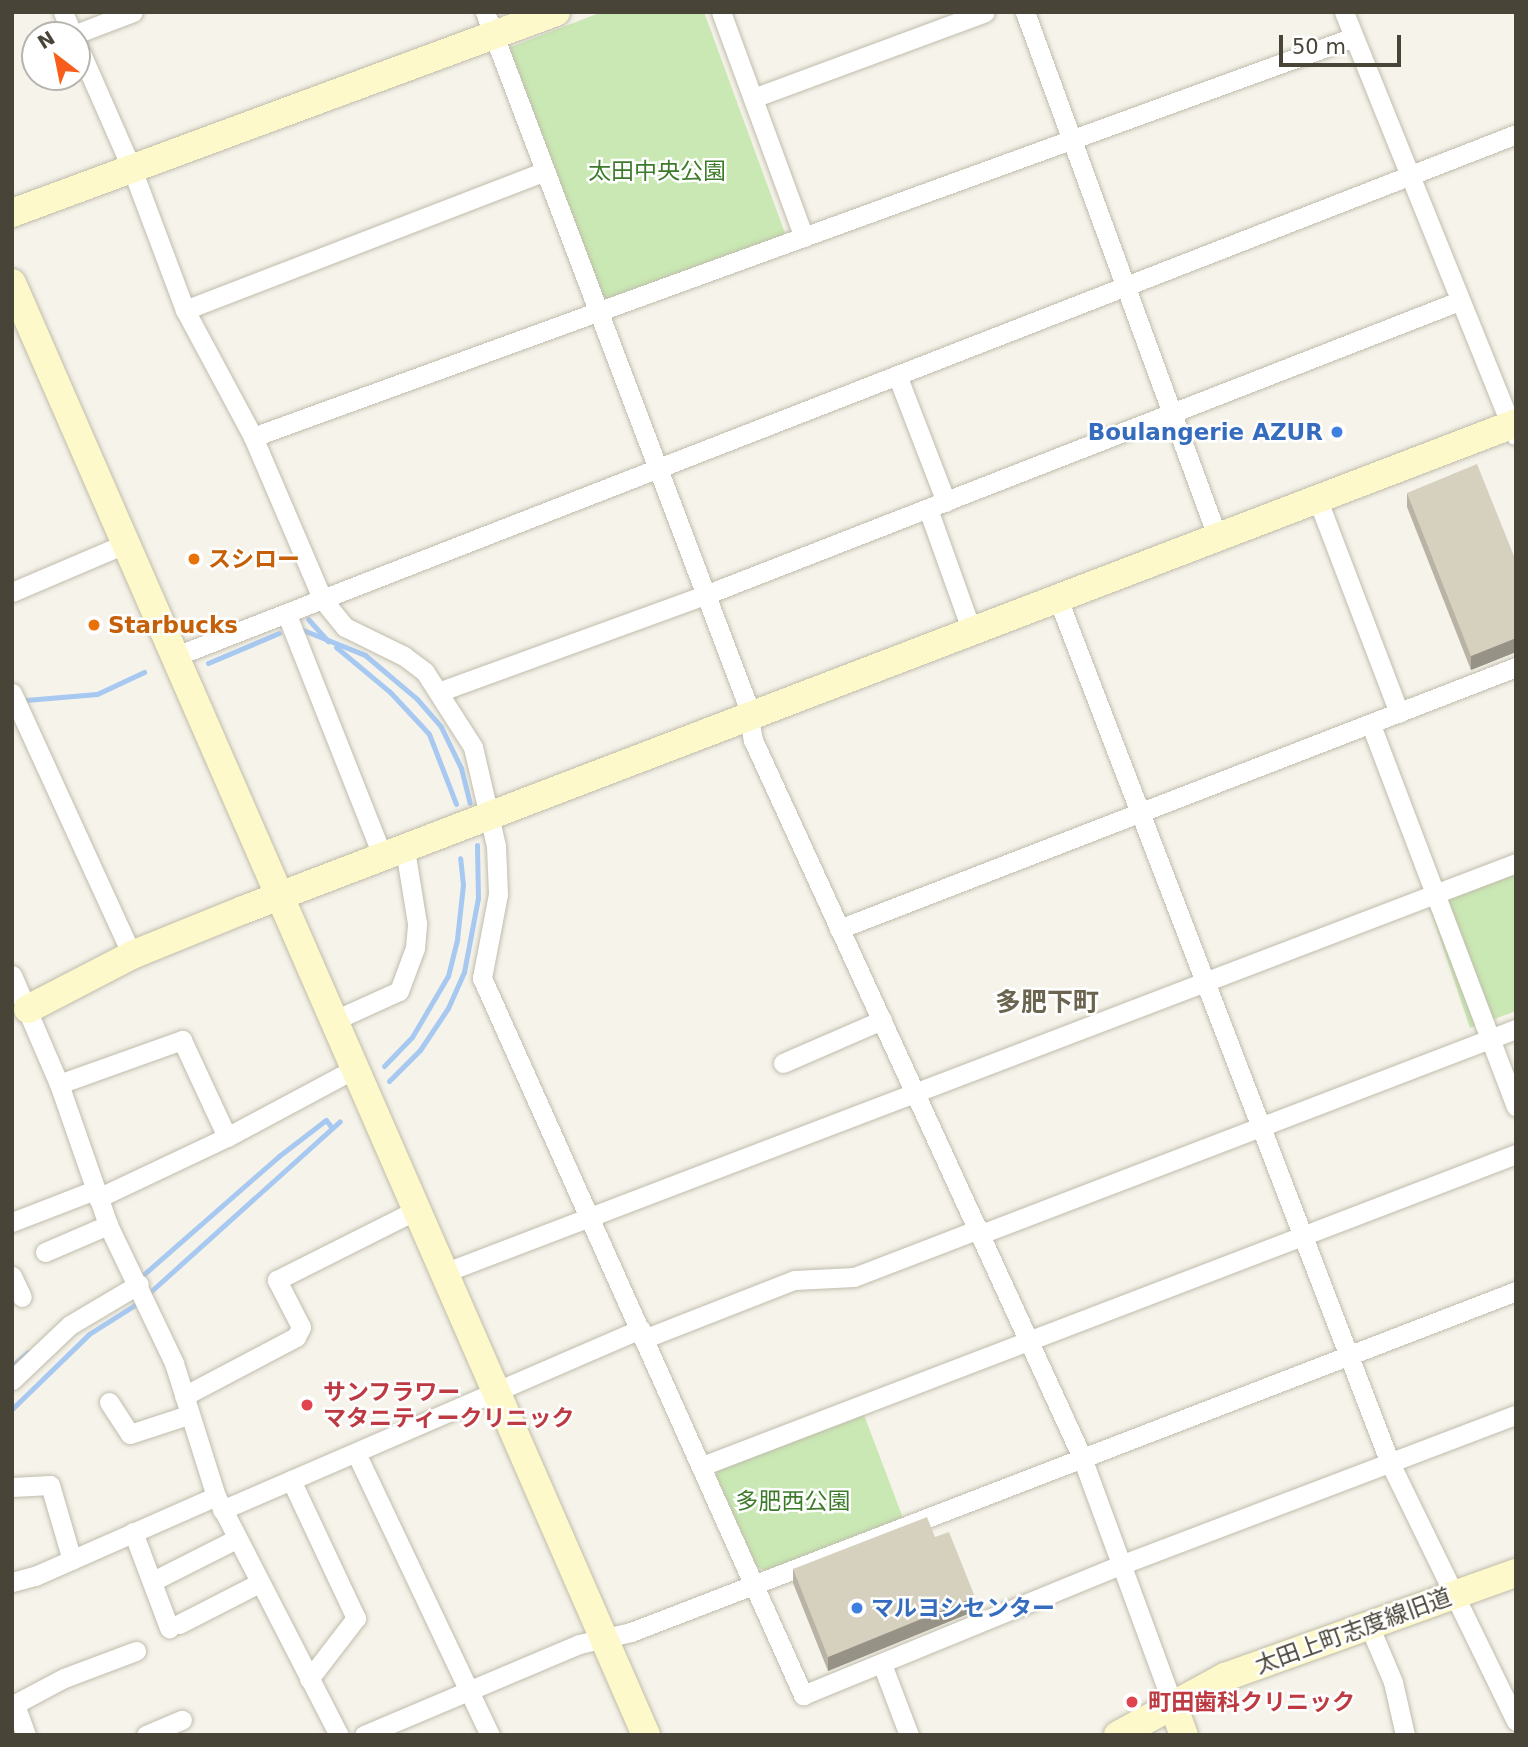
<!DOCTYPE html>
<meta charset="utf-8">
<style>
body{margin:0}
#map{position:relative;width:1528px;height:1747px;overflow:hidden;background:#f5f3ea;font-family:"DejaVu Sans","Noto Sans JP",sans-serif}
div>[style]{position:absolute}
.green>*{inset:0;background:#c9e8b3}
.stream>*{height:5px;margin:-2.5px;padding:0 2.5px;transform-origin:2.5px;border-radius:2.5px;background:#a7c8f0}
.roads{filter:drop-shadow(0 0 2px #c0bcac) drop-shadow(0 0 2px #c0bcac)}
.street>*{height:19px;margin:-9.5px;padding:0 9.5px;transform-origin:9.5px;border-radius:9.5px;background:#fff}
.secondary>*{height:28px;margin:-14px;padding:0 14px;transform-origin:14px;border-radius:14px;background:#fef9ca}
.wall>*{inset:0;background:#b8b3a4}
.shaded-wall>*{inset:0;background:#969286}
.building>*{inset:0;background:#d6d0bf}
.dots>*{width:19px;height:19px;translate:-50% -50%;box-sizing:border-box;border:4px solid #fff;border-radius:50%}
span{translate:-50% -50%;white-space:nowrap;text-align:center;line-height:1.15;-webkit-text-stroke:5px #fff;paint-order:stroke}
.park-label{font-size:23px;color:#3d7b2a}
.shop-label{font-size:23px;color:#366cbe;font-weight:700}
.right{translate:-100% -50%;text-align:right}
.left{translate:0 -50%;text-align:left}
.food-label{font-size:23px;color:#c56008;font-weight:700}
.health-label{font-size:23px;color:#be3a42;font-weight:700}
.street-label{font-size:23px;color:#494438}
.quarter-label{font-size:26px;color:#6b644f;font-weight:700}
.frame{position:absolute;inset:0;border:14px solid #494438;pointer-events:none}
.north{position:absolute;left:21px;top:21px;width:70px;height:70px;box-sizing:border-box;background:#fff;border:2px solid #b6b4af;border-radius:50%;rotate:328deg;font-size:19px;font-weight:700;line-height:28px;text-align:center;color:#494438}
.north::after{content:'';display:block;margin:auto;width:24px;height:32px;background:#f95d1c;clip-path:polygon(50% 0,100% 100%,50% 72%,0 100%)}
.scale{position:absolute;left:1279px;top:35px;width:122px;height:32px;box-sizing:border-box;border:4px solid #494438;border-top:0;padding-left:9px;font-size:21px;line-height:24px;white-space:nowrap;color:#494438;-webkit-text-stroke:5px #fff;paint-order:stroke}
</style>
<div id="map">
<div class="green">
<i style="clip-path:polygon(602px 12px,704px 12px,786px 236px,605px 301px,596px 294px,508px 48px)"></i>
<i style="clip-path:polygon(1516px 862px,1516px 1011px,1470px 1028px,1425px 894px)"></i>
<i style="clip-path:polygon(864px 1415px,903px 1518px,767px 1571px,757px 1567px,716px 1476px,719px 1469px)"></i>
</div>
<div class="stream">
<i style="left:308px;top:619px;width:30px;rotate:48deg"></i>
<i style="left:298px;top:628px;width:72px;rotate:21.9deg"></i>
<i style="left:365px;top:655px;width:68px;rotate:40.2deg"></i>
<i style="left:417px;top:699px;width:37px;rotate:49deg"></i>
<i style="left:441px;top:727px;width:46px;rotate:64deg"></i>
<i style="left:461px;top:768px;width:36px;rotate:76deg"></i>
<i style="left:336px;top:647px;width:70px;rotate:39.8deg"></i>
<i style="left:390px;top:692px;width:57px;rotate:47.1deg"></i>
<i style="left:429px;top:734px;width:75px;rotate:68.9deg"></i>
<i style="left:208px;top:663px;width:77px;rotate:-22.9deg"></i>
<i style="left:26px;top:700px;width:71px;rotate:-4.8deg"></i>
<i style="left:97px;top:694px;width:52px;rotate:-25.1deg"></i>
<i style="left:384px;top:1066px;width:40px;rotate:-46deg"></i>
<i style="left:412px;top:1037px;width:71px;rotate:-59.5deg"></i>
<i style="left:448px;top:976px;width:38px;rotate:-76deg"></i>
<i style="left:457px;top:939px;width:54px;rotate:-83.7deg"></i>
<i style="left:463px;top:885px;width:27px;rotate:-96deg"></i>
<i style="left:389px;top:1081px;width:44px;rotate:-45deg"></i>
<i style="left:420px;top:1050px;width:50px;rotate:-56.3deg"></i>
<i style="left:448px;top:1008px;width:39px;rotate:-66deg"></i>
<i style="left:464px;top:972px;width:75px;rotate:-79.3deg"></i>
<i style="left:478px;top:898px;width:53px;rotate:-91.1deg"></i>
<i style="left:143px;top:1275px;width:181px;rotate:-41.2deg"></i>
<i style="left:279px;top:1156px;width:59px;rotate:-37.5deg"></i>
<i style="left:326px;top:1120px;width:10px;rotate:53deg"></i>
<i style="left:148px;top:1294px;width:258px;rotate:-42deg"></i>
<i style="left:12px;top:1366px;width:21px;rotate:-41deg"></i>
<i style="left:12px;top:1409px;width:107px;rotate:-44.2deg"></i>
<i style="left:89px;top:1334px;width:62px;rotate:-32.4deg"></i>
</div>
<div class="roads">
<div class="street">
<i style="left:63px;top:12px;width:25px;rotate:67deg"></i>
<i style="left:485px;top:12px;width:737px;rotate:69.25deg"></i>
<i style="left:746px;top:701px;width:40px;rotate:80deg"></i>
<i style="left:753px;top:740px;width:787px;rotate:65.36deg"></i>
<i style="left:1081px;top:1455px;width:270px;rotate:69.8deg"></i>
<i style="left:721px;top:12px;width:240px;rotate:69.8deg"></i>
<i style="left:1025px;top:12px;width:558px;rotate:69.88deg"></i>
<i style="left:1344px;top:12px;width:456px;rotate:68deg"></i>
<i style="left:73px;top:35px;width:64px;rotate:-21deg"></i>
<i style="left:77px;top:44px;width:137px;rotate:66.3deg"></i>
<i style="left:132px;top:169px;width:151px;rotate:69.4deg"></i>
<i style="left:185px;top:310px;width:144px;rotate:61.8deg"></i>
<i style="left:253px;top:437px;width:177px;rotate:66.8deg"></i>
<i style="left:323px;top:600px;width:35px;rotate:51deg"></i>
<i style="left:345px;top:627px;width:66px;rotate:26.2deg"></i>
<i style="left:404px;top:656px;width:26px;rotate:37deg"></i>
<i style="left:425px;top:672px;width:89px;rotate:57.4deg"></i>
<i style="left:473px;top:747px;width:102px;rotate:76.9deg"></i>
<i style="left:496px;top:846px;width:48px;rotate:87.6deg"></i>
<i style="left:498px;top:894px;width:86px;rotate:100.8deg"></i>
<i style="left:482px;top:978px;width:786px;rotate:65.88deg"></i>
<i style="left:803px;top:1695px;width:346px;rotate:-22.3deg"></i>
<i style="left:1123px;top:1564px;width:420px;rotate:-20.8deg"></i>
<i style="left:753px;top:98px;width:247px;rotate:-20.3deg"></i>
<i style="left:185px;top:310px;width:384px;rotate:-21.1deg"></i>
<i style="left:897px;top:375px;width:136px;rotate:68.9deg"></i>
<i style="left:253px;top:437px;width:1171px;rotate:-19.97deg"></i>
<i style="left:1317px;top:498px;width:230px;rotate:69.1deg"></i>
<i style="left:928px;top:509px;width:131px;rotate:70.3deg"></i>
<i style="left:12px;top:592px;width:125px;rotate:-23.1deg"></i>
<i style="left:1058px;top:599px;width:926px;rotate:68.98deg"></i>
<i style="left:1390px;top:1463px;width:287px;rotate:64deg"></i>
<i style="left:287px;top:615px;width:260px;rotate:68.4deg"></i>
<i style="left:176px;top:656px;width:1438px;rotate:-21.28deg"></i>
<i style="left:441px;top:691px;width:281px;rotate:-20deg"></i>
<i style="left:705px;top:595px;width:809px;rotate:-21.3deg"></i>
<i style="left:12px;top:693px;width:288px;rotate:65.4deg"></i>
<i style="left:1371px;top:725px;width:408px;rotate:69.2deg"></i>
<i style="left:839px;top:929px;width:726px;rotate:-21.16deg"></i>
<i style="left:12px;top:975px;width:119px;rotate:66.7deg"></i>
<i style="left:59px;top:1084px;width:149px;rotate:70.8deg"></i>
<i style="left:108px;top:1225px;width:153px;rotate:64.4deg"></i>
<i style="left:174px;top:1363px;width:139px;rotate:72.5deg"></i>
<i style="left:216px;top:1496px;width:269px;rotate:62.8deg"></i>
<i style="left:335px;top:1020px;width:70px;rotate:-24.4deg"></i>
<i style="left:399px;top:991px;width:46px;rotate:-69.6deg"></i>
<i style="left:415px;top:948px;width:25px;rotate:-85deg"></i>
<i style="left:417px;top:923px;width:74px;rotate:-99.3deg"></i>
<i style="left:783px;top:1063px;width:108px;rotate:-23.5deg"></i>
<i style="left:59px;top:1084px;width:131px;rotate:-19.7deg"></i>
<i style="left:182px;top:1040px;width:107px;rotate:65.1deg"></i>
<i style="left:227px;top:1137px;width:143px;rotate:154.7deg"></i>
<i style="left:227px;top:1137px;width:146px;rotate:-28.1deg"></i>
<i style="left:12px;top:1222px;width:89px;rotate:-21.1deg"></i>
<i style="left:981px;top:1234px;width:573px;rotate:-20.97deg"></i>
<i style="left:45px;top:1252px;width:69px;rotate:-23.2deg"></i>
<i style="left:446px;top:1272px;width:1146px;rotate:-20.92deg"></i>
<i style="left:12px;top:1276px;width:23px;rotate:65deg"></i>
<i style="left:646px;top:1338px;width:159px;rotate:-21.4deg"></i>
<i style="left:794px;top:1280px;width:60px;rotate:-2.9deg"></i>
<i style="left:854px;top:1277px;width:134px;rotate:-21deg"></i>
<i style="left:12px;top:1380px;width:80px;rotate:-43.5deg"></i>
<i style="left:70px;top:1325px;width:80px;rotate:-30.7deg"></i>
<i style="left:184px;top:1396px;width:127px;rotate:-27.8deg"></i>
<i style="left:296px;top:1337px;width:11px;rotate:-63deg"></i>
<i style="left:301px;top:1327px;width:53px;rotate:-117.1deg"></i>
<i style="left:277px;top:1280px;width:158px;rotate:-26.7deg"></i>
<i style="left:109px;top:1402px;width:38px;rotate:57deg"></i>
<i style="left:130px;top:1434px;width:61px;rotate:-18.1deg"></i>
<i style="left:356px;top:1453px;width:312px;rotate:64.6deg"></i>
<i style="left:702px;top:1466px;width:872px;rotate:-20.97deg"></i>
<i style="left:291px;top:1480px;width:153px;rotate:64.8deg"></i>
<i style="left:356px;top:1618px;width:77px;rotate:127.6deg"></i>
<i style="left:12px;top:1487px;width:38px;rotate:-3deg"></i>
<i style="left:50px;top:1485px;width:78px;rotate:73.7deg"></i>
<i style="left:222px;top:1510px;width:456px;rotate:-23.4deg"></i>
<i style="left:133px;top:1532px;width:103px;rotate:69.4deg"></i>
<i style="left:153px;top:1581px;width:93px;rotate:-26.8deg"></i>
<i style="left:12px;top:1582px;width:24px;rotate:-15deg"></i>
<i style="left:35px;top:1576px;width:198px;rotate:-23.8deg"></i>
<i style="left:1368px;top:1623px;width:64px;rotate:67deg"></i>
<i style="left:1393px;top:1682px;width:54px;rotate:77.2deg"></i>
<i style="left:179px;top:1624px;width:90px;rotate:-27.1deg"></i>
<i style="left:882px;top:1664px;width:76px;rotate:69.2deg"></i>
<i style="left:26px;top:1735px;width:33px;rotate:-110deg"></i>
<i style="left:15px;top:1704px;width:55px;rotate:-28deg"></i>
<i style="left:64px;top:1678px;width:77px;rotate:-20.6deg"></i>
<i style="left:146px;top:1735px;width:39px;rotate:-23deg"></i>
<i style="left:364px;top:1735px;width:233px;rotate:-22.9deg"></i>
<i style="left:579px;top:1644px;width:53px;rotate:-13deg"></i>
<i style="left:631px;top:1632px;width:948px;rotate:-21.07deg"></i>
</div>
<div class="secondary">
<i style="left:12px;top:213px;width:580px;rotate:-20.28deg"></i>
<i style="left:12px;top:283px;width:1584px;rotate:66.41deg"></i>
<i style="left:28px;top:1009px;width:117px;rotate:-27.4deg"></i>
<i style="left:132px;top:955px;width:120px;rotate:-22.1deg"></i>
<i style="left:243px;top:910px;width:1363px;rotate:-20.93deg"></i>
<i style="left:1174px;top:1708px;width:29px;rotate:70deg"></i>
<i style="left:1118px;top:1735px;width:122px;rotate:-28.5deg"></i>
<i style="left:1225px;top:1677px;width:309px;rotate:-19.7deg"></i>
</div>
</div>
<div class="wall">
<i style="clip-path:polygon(1407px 493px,1516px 561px,1516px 652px,1471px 670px,1407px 507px)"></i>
<i style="clip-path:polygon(935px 1537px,975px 1611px,828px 1671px,793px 1583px,793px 1569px)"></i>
</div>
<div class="shaded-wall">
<i style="clip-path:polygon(1516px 638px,1516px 652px,1471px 670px,1471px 656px)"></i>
<i style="clip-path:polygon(975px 1597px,975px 1611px,828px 1671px,828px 1657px)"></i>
</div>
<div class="building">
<i style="clip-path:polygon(1477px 464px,1516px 561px,1516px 638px,1471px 656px,1407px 493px)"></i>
<i style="clip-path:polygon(927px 1517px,935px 1537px,949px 1532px,975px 1597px,828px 1657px,793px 1569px)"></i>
</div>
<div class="dots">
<i style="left:1337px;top:432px;background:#3f7fe0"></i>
<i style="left:194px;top:559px;background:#e8710a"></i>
<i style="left:94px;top:625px;background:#e8710a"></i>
<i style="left:307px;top:1405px;background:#e0444e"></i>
<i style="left:857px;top:1608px;background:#3f7fe0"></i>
<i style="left:1132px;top:1702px;background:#e0444e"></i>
</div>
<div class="park-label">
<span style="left:657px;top:171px">太田中央公園</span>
<span style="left:793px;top:1501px">多肥西公園</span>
</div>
<div class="shop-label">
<span class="right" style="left:1323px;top:432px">Boulangerie AZUR</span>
<span class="left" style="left:871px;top:1608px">マルヨシセンター</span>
</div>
<div class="food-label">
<span class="left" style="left:208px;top:559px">スシロー</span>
<span class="left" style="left:108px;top:625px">Starbucks</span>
</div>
<div class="health-label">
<span class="left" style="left:323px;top:1405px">サンフラワー<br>マタニティークリニック</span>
<span class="left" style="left:1148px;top:1702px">町田歯科クリニック</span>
</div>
<div class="street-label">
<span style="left:1353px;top:1631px;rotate:-20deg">太田上町志度線旧道</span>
</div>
<div class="quarter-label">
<span style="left:1047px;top:1003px">多肥下町</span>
</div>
<div class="frame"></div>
<div class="north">N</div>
<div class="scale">50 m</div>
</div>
